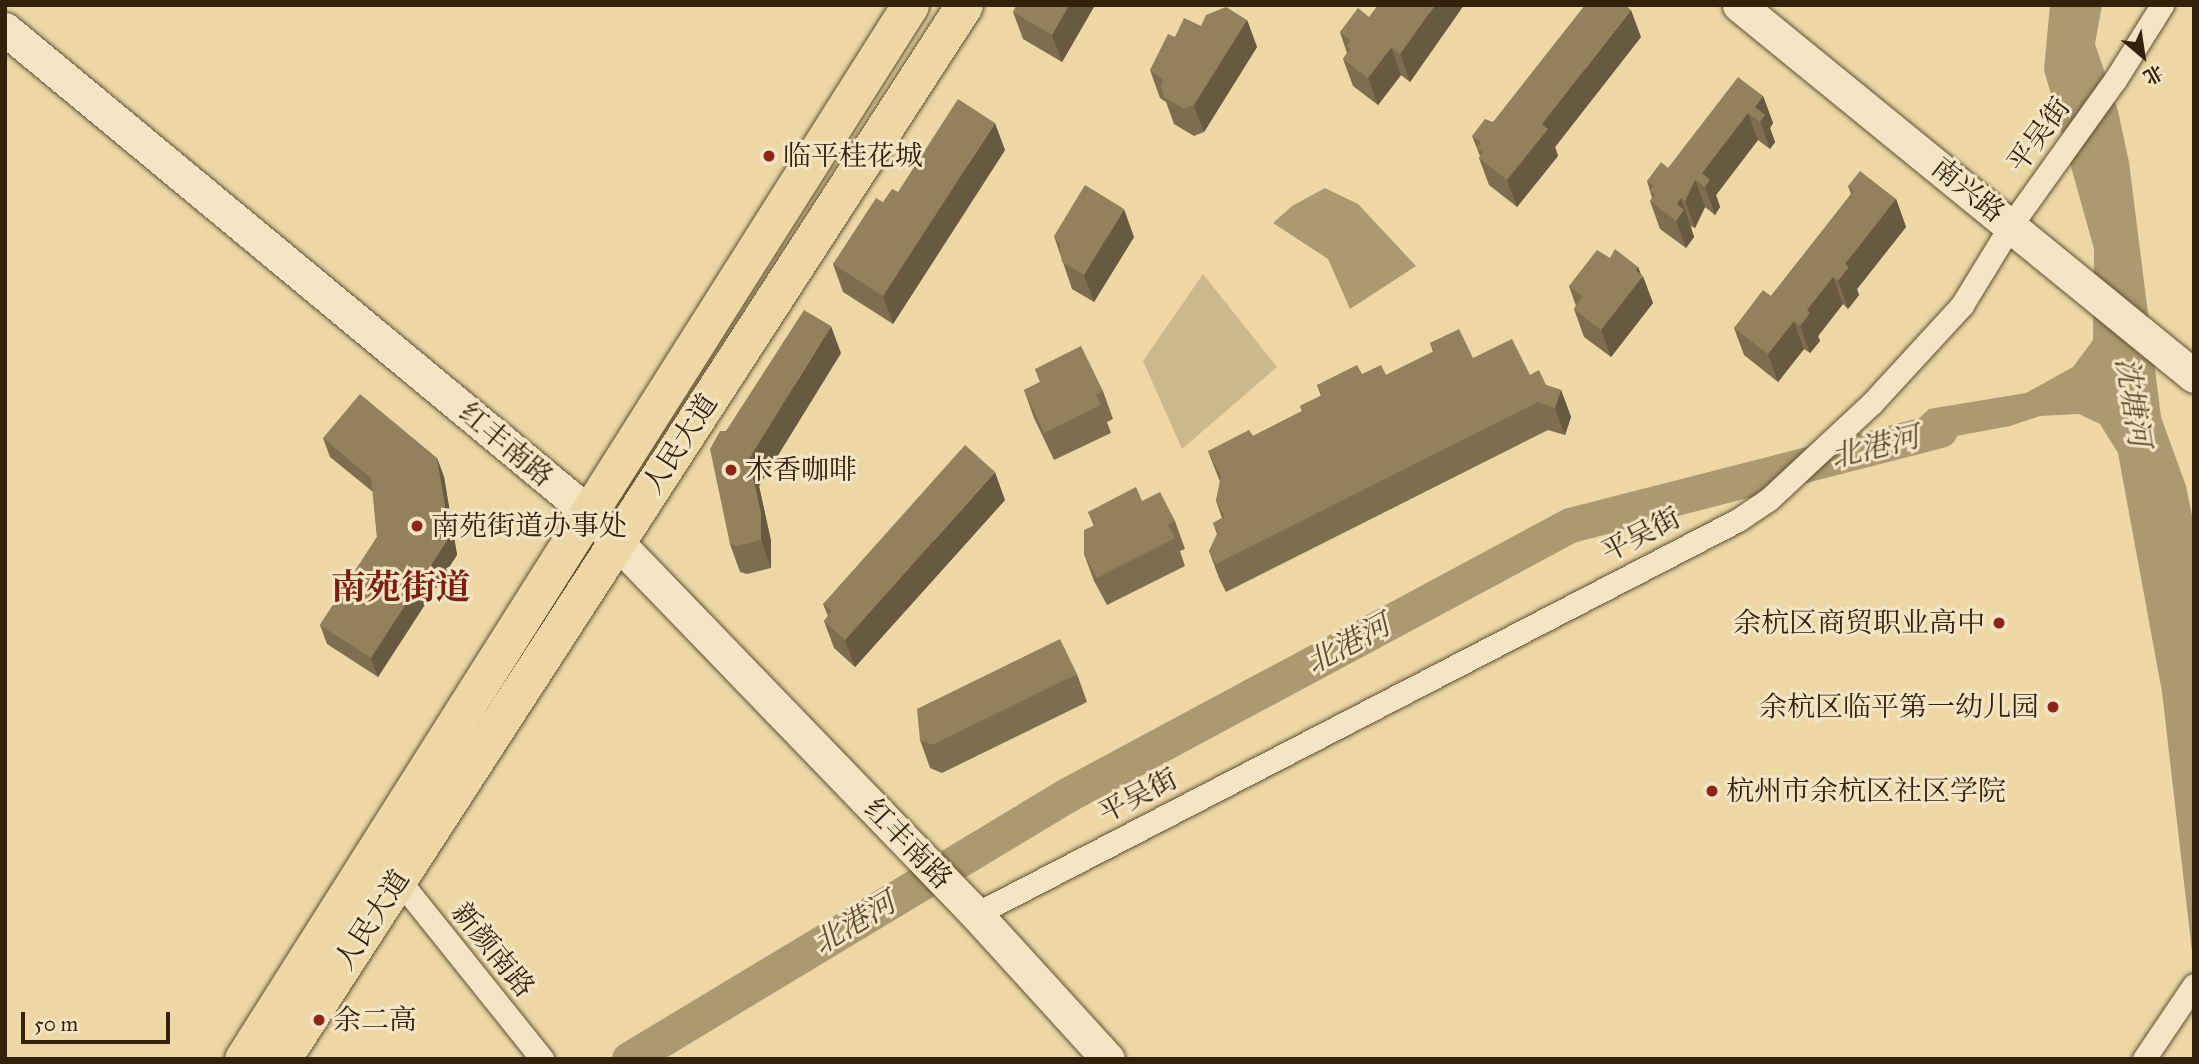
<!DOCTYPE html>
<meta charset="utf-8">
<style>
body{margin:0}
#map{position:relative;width:2199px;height:1064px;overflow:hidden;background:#ecd7a5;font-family:"IM FELL Great Primer","Noto Serif SC",serif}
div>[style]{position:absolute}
.green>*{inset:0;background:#cdb88b}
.water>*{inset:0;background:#ad9971}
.river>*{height:35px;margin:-17.5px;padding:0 17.5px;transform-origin:17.5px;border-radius:17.5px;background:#ad9971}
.roads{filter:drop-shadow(0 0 2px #614e32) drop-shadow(0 0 2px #614e32)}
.street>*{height:23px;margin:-11.5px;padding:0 11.5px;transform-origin:11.5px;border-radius:11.5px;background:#f3e5c4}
.secondary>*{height:33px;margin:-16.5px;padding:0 16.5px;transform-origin:16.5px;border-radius:16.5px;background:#f3e5c4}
.primary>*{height:37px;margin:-18.5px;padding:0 18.5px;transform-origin:18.5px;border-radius:18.5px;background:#ecd7a5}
.wall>*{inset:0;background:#7e6e4f}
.shaded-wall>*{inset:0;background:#675a40}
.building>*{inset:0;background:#93805c}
.dots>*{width:19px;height:19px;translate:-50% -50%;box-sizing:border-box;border:4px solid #f3e5c4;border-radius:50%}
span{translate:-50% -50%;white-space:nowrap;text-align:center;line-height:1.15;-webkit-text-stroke:6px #f3e5c4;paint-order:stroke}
.street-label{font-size:28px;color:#33210c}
.poi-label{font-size:28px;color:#33210c}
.left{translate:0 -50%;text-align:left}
.right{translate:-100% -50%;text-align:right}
.water-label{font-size:30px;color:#5e4b2f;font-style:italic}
.district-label{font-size:35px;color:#7a1f14;font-weight:700}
.frame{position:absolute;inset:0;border:7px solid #33210c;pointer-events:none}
.north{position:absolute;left:2108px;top:21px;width:70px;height:70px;-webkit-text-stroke:5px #f3e5c4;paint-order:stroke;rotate:151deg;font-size:19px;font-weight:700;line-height:28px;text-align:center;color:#33210c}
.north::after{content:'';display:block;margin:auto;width:24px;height:32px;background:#33210c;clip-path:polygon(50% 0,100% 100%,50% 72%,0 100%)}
.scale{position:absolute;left:21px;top:1012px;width:149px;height:32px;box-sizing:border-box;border:4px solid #33210c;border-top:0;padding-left:9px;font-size:21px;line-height:24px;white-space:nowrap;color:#33210c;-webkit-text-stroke:5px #f3e5c4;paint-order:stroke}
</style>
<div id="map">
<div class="green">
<i style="clip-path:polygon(1203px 274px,1277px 367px,1182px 449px,1143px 361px)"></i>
</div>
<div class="water">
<i style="clip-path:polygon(2050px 5px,2102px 5px,2095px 44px,2118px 111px,2129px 162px,2161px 417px,2186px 486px,2194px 526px,2194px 969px,2162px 692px,2118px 453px,2100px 424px,2079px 414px,2040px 416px,2010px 426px,1887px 449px,1929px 409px,2026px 393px,2073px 367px,2093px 340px,2094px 249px,2044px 70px)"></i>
<i style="clip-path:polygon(1325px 188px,1358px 204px,1416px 266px,1350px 309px,1328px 259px,1273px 223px,1292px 206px)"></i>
</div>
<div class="river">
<i style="left:629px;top:1059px;width:511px;rotate:-31.08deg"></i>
<i style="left:1067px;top:795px;width:571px;rotate:-28.23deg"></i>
<i style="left:1570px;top:525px;width:382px;rotate:-14.4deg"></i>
</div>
<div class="roads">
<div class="street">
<i style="left:398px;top:879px;width:231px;rotate:51.3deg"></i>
<i style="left:976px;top:914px;width:858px;rotate:-27.34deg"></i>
<i style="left:1738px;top:520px;width:36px;rotate:-34deg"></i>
<i style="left:1768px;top:500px;width:142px;rotate:-43deg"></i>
<i style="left:1872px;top:403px;width:133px;rotate:-47.4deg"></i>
<i style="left:1962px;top:305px;width:94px;rotate:-58.5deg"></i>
<i style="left:2011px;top:225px;width:178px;rotate:-54.4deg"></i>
<i style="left:2115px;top:80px;width:89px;rotate:-57.9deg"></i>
<i style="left:2144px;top:1059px;width:89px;rotate:-56deg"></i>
</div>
<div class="secondary">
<i style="left:1739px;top:5px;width:587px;rotate:39.19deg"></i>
<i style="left:5px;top:29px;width:758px;rotate:39.65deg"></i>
<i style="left:589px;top:513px;width:557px;rotate:46.02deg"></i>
<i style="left:976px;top:914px;width:196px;rotate:47.7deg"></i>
</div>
<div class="primary">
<i style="left:243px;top:1059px;width:1247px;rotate:-57.67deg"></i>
<i style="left:282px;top:1059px;width:1255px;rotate:-57.09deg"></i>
</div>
</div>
<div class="wall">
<i style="clip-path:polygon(1017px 5px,1095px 5px,1062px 62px,1023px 39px,1013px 12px)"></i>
<i style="clip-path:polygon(1464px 5px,1410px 82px,1401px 75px,1378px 105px,1353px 86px,1343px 59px,1347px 53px,1340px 32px)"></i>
<i style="clip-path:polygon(1247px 20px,1257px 47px,1204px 132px,1194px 136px,1174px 124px,1166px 102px,1160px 98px,1150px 70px,1175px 37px)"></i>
<i style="clip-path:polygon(1641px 37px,1555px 147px,1558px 156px,1517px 207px,1489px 185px,1479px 158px,1480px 156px,1472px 136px,1493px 122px)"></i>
<i style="clip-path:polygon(1763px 96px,1773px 123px,1770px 128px,1775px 142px,1770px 149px,1758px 140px,1716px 195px,1720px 207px,1715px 215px,1705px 207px,1695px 228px,1691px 226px,1691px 227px,1694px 237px,1686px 248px,1660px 229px,1650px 201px,1652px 198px,1647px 181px,1668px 168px)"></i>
<i style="clip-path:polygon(1005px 150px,893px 324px,843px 292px,833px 264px,898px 192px)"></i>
<i style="clip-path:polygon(1848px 186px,1896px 199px,1906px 227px,1857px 289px,1859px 295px,1848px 309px,1843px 304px,1818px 336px,1820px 341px,1810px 353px,1804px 349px,1778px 382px,1744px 355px,1734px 328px,1771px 296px,1851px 194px)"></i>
<i style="clip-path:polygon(1054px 236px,1134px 237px,1094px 302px,1072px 289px)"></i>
<i style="clip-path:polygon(1638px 267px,1653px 303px,1611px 357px,1584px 337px,1574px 309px,1576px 306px,1569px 286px)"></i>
<i style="clip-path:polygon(1430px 343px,1473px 358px,1530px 375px,1546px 385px,1561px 390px,1571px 417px,1565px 435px,1548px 430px,1226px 592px,1219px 578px,1209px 551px,1217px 534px,1213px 523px,1222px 518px,1216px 501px,1220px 482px,1208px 451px,1253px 436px,1302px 411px,1300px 406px,1321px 396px,1317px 385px,1362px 374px,1386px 375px,1433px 352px)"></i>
<i style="clip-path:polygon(841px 353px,759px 486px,771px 541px,771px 568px,747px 574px,740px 572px,730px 544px,726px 431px)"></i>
<i style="clip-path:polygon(1035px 369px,1103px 391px,1113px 419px,1107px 422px,1111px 433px,1054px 460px,1034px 418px,1024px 390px,1040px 382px)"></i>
<i style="clip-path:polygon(323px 438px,437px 458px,444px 477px,457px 555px,378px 677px,327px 644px,320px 625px,377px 537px,373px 492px,330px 457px)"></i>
<i style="clip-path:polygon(1005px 500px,855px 667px,834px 648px,824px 621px,828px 616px,823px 604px)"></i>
<i style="clip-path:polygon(1142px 501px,1175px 521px,1185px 549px,1180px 551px,1185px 566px,1107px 605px,1094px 581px,1084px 554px,1094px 526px,1088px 512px)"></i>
<i style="clip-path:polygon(1077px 674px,1087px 702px,942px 773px,930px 768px,920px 740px)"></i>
</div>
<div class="shaded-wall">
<i style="clip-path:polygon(1069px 5px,1095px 5px,1062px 62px,1052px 35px)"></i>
<i style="clip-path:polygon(1435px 5px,1464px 5px,1410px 82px,1400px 54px)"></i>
<i style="clip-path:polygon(1631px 10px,1641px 37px,1555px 147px,1558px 156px,1517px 207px,1507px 180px,1542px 124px)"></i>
<i style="clip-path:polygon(1247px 20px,1257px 47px,1204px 132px,1194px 105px)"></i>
<i style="clip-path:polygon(1391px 48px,1401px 75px,1378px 105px,1368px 78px)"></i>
<i style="clip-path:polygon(1763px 96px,1773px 123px,1770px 128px,1775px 142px,1770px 149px,1755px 107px)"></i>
<i style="clip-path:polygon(1748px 113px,1758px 140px,1716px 195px,1720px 207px,1715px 215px,1705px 187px,1702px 173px)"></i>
<i style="clip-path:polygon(995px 123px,1005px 150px,893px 324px,883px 296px)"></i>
<i style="clip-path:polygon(1695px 180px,1705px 207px,1695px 228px,1685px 201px)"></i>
<i style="clip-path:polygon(1681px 198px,1694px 237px,1686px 248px,1676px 221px,1677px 204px)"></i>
<i style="clip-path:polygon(1896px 199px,1906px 227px,1857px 289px,1859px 295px,1848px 309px,1838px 281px,1845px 264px)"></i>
<i style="clip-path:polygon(1124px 209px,1134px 237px,1094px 302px,1084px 275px)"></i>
<i style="clip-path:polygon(1638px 267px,1642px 278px,1643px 276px,1653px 303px,1611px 357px,1601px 330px)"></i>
<i style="clip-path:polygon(1833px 277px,1843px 304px,1818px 336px,1820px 341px,1810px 353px,1800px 326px,1807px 310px)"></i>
<i style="clip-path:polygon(1794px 321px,1804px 349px,1778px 382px,1768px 354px)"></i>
<i style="clip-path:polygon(831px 326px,841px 353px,759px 486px,771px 541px,771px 568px,761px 540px,749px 459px)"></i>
<i style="clip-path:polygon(1561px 390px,1571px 417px,1565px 435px,1555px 408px)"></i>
<i style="clip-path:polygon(437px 458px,444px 477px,457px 555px,378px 677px,371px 658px)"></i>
<i style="clip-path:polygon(995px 472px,1005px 500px,855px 667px,845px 640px)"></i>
</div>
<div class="building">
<i style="clip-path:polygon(1017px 5px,1069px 5px,1052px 35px,1013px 12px)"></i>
<i style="clip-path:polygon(1378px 5px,1435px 5px,1400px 54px,1391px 48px,1368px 78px,1343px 59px,1350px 49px,1346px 46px,1351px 41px,1340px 32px,1358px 8px,1369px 17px)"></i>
<i style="clip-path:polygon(1585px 5px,1625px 5px,1631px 10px,1542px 124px,1548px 129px,1507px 180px,1479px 158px,1483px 152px,1477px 148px,1481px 142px,1472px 136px,1485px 119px,1493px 122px)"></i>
<i style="clip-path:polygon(1226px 7px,1247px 20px,1194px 105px,1184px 109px,1164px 97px,1161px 85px,1163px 80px,1150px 70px,1168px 34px,1175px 37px,1184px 18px,1201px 26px,1206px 15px)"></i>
<i style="clip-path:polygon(1738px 77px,1763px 96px,1755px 107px,1765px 115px,1760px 122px,1748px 113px,1702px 173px,1710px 180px,1705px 187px,1695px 180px,1685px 201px,1681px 198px,1677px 204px,1684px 210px,1676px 221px,1650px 201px,1655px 195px,1650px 191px,1654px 186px,1647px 181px,1661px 162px,1668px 168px)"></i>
<i style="clip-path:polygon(958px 99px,995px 123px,883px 296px,833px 264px,876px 198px,883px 202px,892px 189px,898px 192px)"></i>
<i style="clip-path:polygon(1860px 171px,1896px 199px,1845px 264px,1849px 267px,1838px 281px,1833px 277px,1807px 310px,1810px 313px,1800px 326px,1794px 321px,1768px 354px,1734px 328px,1763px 290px,1771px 296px,1854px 191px,1848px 186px)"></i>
<i style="clip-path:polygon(1085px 185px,1124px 209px,1084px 275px,1062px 262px,1060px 245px,1054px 236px)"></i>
<i style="clip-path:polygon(1615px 249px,1638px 267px,1636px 270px,1643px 276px,1601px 330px,1574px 309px,1582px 296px,1569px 286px,1597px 250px,1610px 258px)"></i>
<i style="clip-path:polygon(804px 310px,831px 326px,749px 459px,761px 513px,761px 540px,737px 546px,730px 544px,710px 449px,720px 431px,726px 431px)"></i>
<i style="clip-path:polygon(1459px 329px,1473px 358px,1512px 339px,1530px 375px,1539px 370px,1546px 385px,1561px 390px,1555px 408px,1538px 402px,1216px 564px,1209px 551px,1218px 533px,1213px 523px,1225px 517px,1216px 501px,1221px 476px,1208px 451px,1249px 430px,1253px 436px,1303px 411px,1300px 406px,1322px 395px,1317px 385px,1357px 365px,1362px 374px,1381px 365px,1386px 375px,1434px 351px,1430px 343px)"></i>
<i style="clip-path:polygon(1081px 346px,1103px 391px,1096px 395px,1101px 405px,1044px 433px,1024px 390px,1041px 382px,1035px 369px)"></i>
<i style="clip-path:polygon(360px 394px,437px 458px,450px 536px,371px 658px,320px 625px,377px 537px,371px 478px,323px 438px)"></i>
<i style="clip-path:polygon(965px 445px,995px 472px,845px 640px,824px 621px,832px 611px,823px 604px)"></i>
<i style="clip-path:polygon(1136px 487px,1142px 501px,1160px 492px,1175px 521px,1168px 525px,1175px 538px,1097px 578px,1084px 554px,1084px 530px,1095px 525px,1088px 512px)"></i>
<i style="clip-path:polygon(1060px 639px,1077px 674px,932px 745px,920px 740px,917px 709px)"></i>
</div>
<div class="dots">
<i style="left:769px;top:156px;background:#8f2418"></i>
<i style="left:731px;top:470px;background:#8f2418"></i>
<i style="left:417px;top:526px;background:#8f2418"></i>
<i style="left:1999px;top:623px;background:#8f2418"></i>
<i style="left:2053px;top:707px;background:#8f2418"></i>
<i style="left:1712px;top:791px;background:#8f2418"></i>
<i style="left:319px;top:1020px;background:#8f2418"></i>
</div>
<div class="street-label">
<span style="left:2039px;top:135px;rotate:-54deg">平吴街</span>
<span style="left:1968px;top:190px;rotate:39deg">南兴路</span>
<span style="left:680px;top:444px;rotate:-57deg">人民大道</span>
<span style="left:506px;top:445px;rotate:40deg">红丰南路</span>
<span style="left:1641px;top:535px;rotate:-27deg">平吴街</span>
<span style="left:1138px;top:796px;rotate:-27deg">平吴街</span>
<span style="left:908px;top:844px;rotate:46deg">红丰南路</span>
<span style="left:372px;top:920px;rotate:-57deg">人民大道</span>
<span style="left:493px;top:950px;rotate:51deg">新颜南路</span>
</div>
<div class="poi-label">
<span class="left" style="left:783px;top:156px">临平桂花城</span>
<span class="left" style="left:745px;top:470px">木香咖啡</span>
<span class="left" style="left:431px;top:526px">南苑街道办事处</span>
<span class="right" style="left:1985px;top:623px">余杭区商贸职业高中</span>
<span class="right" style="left:2039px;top:707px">余杭区临平第一幼儿园</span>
<span class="left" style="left:1726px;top:791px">杭州市余杭区社区学院</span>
<span class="left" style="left:333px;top:1020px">余二高</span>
</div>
<div class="water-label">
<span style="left:2133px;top:402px;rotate:81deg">沈塘河</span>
<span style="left:1875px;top:447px;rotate:-14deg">北港河</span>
<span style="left:1348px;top:644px;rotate:-28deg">北港河</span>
<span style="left:854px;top:923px;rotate:-31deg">北港河</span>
</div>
<div class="district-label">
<span style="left:401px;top:588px">南苑街道</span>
</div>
<div class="frame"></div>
<div class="north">北</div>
<div class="scale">50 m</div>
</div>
